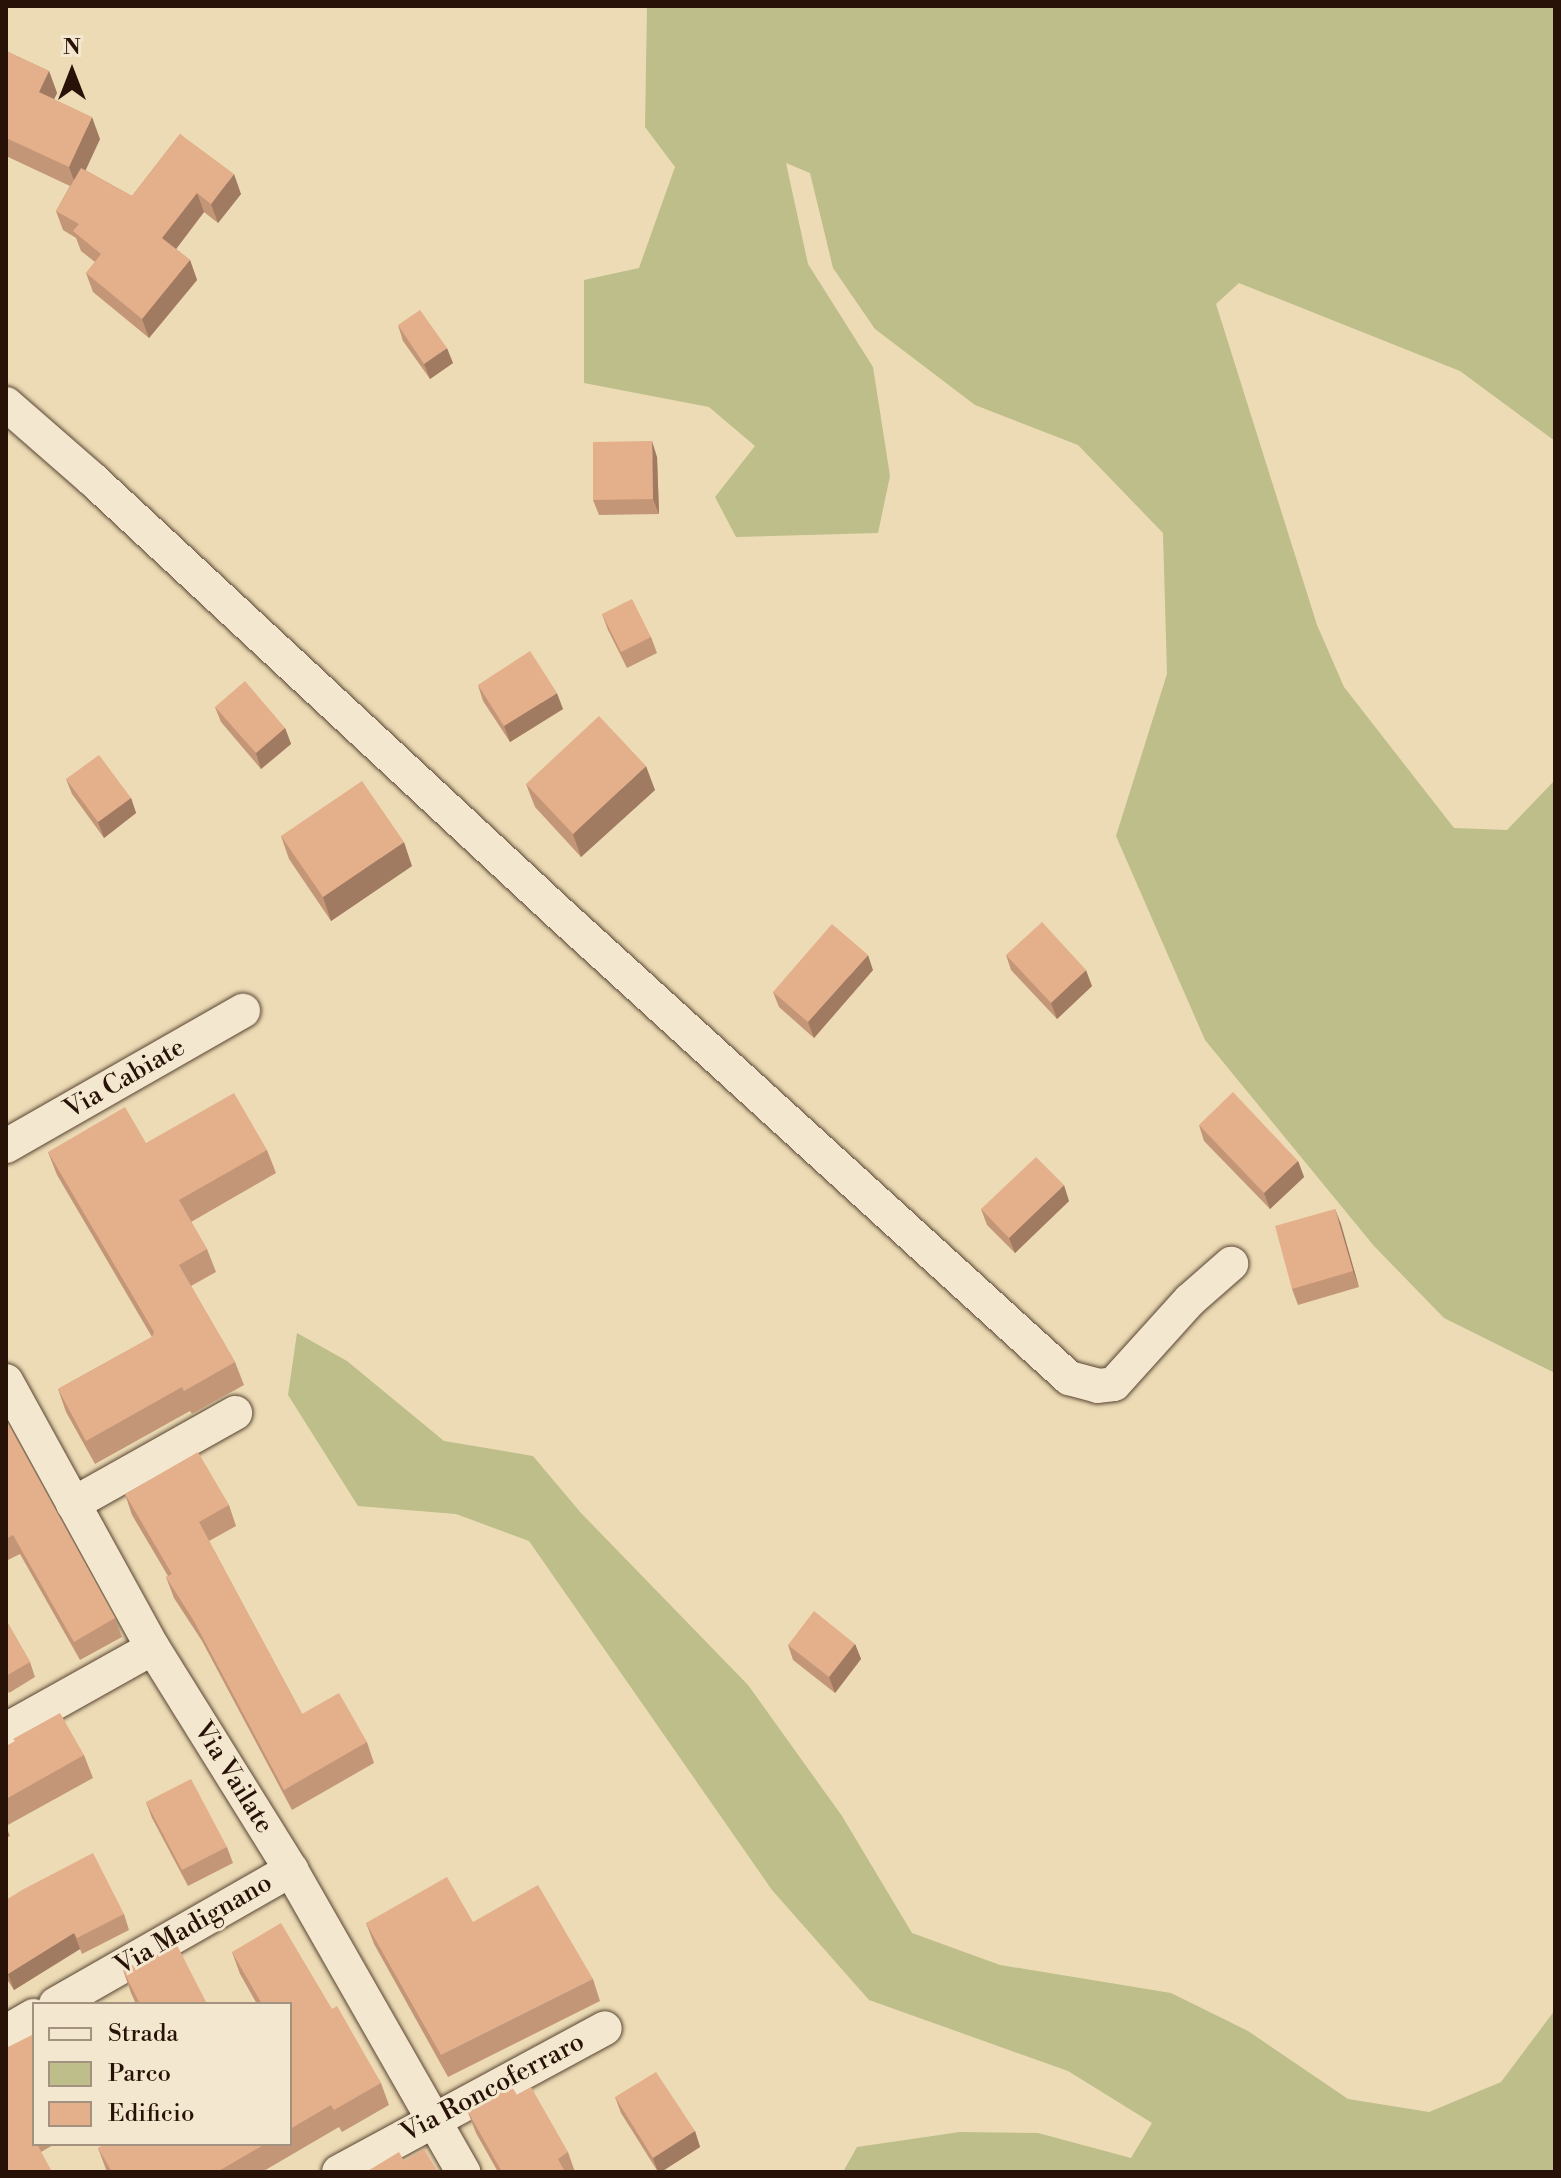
<!DOCTYPE html>
<style>
body{margin:0}
#map{position:relative;width:1561px;height:2178px;overflow:hidden;background:#ecdbb5;font-family:"Libre Bodoni",serif}
div>[style]{position:absolute}
.green>*{inset:0;background:#bdbe8a}
.roads{filter:drop-shadow(0 0 2px #594432) drop-shadow(0 0 2px #594432)}
.street>*{height:34px;margin:-17px;padding:0 17px;transform-origin:17px;border-radius:17px;background:#f3e8cf}
.wall>*{inset:0;background:#c49678}
.shaded-wall>*{inset:0;background:#a07a61}
.building>*{inset:0;background:#e4af8b}
span{translate:-50% -50%;white-space:nowrap;text-align:center;line-height:1.15;-webkit-text-stroke:6px #f3e8cf;paint-order:stroke}
.street-label{font-size:26px;color:#281207}
.frame{position:absolute;inset:0;border:8px solid #281207;pointer-events:none}
.legend{position:absolute;left:32px;top:2002px;width:260px;height:144px;box-sizing:border-box;background:#f3e8cf;border:2px solid #a2927f;margin:0;padding:10px 14px;list-style:none;font-size:24px;color:#281207}
.legend li{display:flex;align-items:center;gap:16px;height:40px}
.legend b{width:40px;border:2px solid #a2927f}
.north{position:absolute;left:32px;top:32px;width:80px;height:80px;-webkit-text-stroke:6px #f3e8cf;paint-order:stroke;rotate:0deg;font-size:22px;font-weight:700;line-height:32px;text-align:center;color:#281207}
.north::after{content:'';display:block;margin:auto;width:28px;height:36px;background:#281207;clip-path:polygon(50% 0,100% 100%,50% 72%,0 100%)}
</style>
<div id="map">
<div class="green">
<i style="clip-path:polygon(647px 6px,1555px 6px,1555px 441px,1460px 371px,1239px 283px,1216px 304px,1317px 625px,1344px 687px,1454px 828px,1507px 830px,1555px 780px,1555px 1373px,1444px 1318px,1374px 1246px,1205px 1040px,1116px 836px,1167px 674px,1163px 533px,1078px 445px,975px 405px,875px 329px,833px 268px,810px 173px,786px 163px,808px 264px,873px 367px,890px 476px,878px 533px,736px 537px,715px 497px,755px 446px,709px 407px,584px 383px,584px 280px,639px 268px,675px 167px,645px 127px)"></i>
<i style="clip-path:polygon(297px 1333px,347px 1361px,444px 1441px,533px 1456px,581px 1513px,748px 1685px,842px 1816px,912px 1933px,1000px 1965px,1171px 1993px,1248px 2031px,1348px 2099px,1429px 2112px,1501px 2082px,1555px 2010px,1555px 2172px,843px 2172px,857px 2147px,960px 2132px,1038px 2133px,1131px 2158px,1152px 2123px,1068px 2071px,869px 2000px,772px 1890px,529px 1541px,456px 1514px,358px 1506px,288px 1395px)"></i>
</div>
<div class="roads">
<div class="street">
<i style="left:6px;top:404px;width:114px;rotate:41.1deg"></i>
<i style="left:92px;top:479px;width:639px;rotate:42.91deg"></i>
<i style="left:560px;top:914px;width:689px;rotate:42.35deg"></i>
<i style="left:1069px;top:1378px;width:30px;rotate:15deg"></i>
<i style="left:1098px;top:1386px;width:16px;rotate:-7deg"></i>
<i style="left:1114px;top:1384px;width:113px;rotate:-47.9deg"></i>
<i style="left:1190px;top:1300px;width:55px;rotate:-41.3deg"></i>
<i style="left:6px;top:1146px;width:273px;rotate:-29.7deg"></i>
<i style="left:6px;top:1381px;width:305px;rotate:61.2deg"></i>
<i style="left:153px;top:1648px;width:261px;rotate:58.1deg"></i>
<i style="left:291px;top:1870px;width:348px;rotate:60.3deg"></i>
<i style="left:73px;top:1504px;width:186px;rotate:-29.3deg"></i>
<i style="left:6px;top:1730px;width:168px;rotate:-29.2deg"></i>
<i style="left:56px;top:2004px;width:271px;rotate:-29.7deg"></i>
<i style="left:6px;top:2032px;width:32px;rotate:-30deg"></i>
<i style="left:339px;top:2172px;width:302px;rotate:-28.4deg"></i>
</div>
</div>
<div class="wall">
<i style="clip-path:polygon(6px 51px,49px 71px,57px 93px,54px 99px,100px 139px,85px 170px,132px 196px,180px 134px,241px 194px,218px 223px,204px 212px,176px 249px,190px 260px,197px 280px,149px 338px,93px 292px,86px 273px,95px 262px,81px 251px,76px 238px,63px 230px,56px 211px,70px 186px,6px 156px)"></i>
<i style="clip-path:polygon(398px 325px,453px 363px,430px 379px,403px 341px)"></i>
<i style="clip-path:polygon(657px 457px,659px 514px,599px 515px,593px 500px)"></i>
<i style="clip-path:polygon(602px 614px,651px 637px,657px 653px,627px 668px,608px 630px)"></i>
<i style="clip-path:polygon(478px 685px,563px 709px,510px 742px,483px 701px)"></i>
<i style="clip-path:polygon(215px 707px,285px 728px,291px 744px,261px 769px,221px 722px)"></i>
<i style="clip-path:polygon(66px 779px,131px 798px,136px 813px,104px 838px,72px 794px)"></i>
<i style="clip-path:polygon(526px 784px,655px 790px,581px 857px,535px 807px)"></i>
<i style="clip-path:polygon(281px 836px,412px 866px,331px 921px,289px 859px)"></i>
<i style="clip-path:polygon(1006px 955px,1092px 986px,1057px 1019px,1011px 970px)"></i>
<i style="clip-path:polygon(873px 970px,814px 1038px,779px 1007px,773px 992px)"></i>
<i style="clip-path:polygon(1199px 1125px,1298px 1161px,1304px 1177px,1270px 1209px,1204px 1141px)"></i>
<i style="clip-path:polygon(146px 1143px,267px 1150px,276px 1173px,191px 1222px,207px 1249px,216px 1272px,191px 1286px,235px 1362px,244px 1385px,192px 1414px,190px 1411px,95px 1464px,66px 1412px,58px 1389px,152px 1337px,57px 1175px,48px 1152px)"></i>
<i style="clip-path:polygon(1069px 1201px,1015px 1253px,987px 1225px,981px 1209px)"></i>
<i style="clip-path:polygon(1335px 1209px,1359px 1287px,1298px 1305px,1292px 1289px)"></i>
<i style="clip-path:polygon(6px 1420px,115px 1618px,122px 1637px,80px 1660px,20px 1554px,6px 1561px)"></i>
<i style="clip-path:polygon(125px 1494px,229px 1505px,236px 1526px,209px 1541px,302px 1714px,367px 1742px,374px 1763px,292px 1810px,202px 1641px,174px 1598px,166px 1577px,168px 1576px,132px 1515px)"></i>
<i style="clip-path:polygon(6px 1620px,30px 1662px,35px 1677px,9px 1693px,6px 1687px)"></i>
<i style="clip-path:polygon(855px 1644px,861px 1659px,835px 1693px,793px 1660px,788px 1645px)"></i>
<i style="clip-path:polygon(6px 1746px,84px 1755px,93px 1778px,6px 1826px,10px 1836px,6px 1838px)"></i>
<i style="clip-path:polygon(146px 1802px,227px 1847px,233px 1863px,188px 1886px,152px 1818px)"></i>
<i style="clip-path:polygon(6px 1900px,124px 1914px,129px 1930px,82px 1954px,80px 1949px,14px 1990px,6px 1978px)"></i>
<i style="clip-path:polygon(473px 1922px,593px 1979px,600px 2001px,448px 2077px,374px 1944px,366px 1923px)"></i>
<i style="clip-path:polygon(232px 1952px,332px 2009px,381px 2083px,389px 2105px,342px 2132px,339px 2127px,262px 2172px,107px 2172px,98px 2148px,106px 2144px,290px 2144px,290px 2004px,257px 2004px,240px 1974px)"></i>
<i style="clip-path:polygon(123px 1970px,207px 2004px,136px 2004px,131px 1993px)"></i>
<i style="clip-path:polygon(34px 2034px,34px 2144px,55px 2144px,6px 2172px)"></i>
<i style="clip-path:polygon(517px 2095px,568px 2152px,575px 2172px,498px 2172px,476px 2133px,467px 2110px)"></i>
<i style="clip-path:polygon(615px 2097px,695px 2131px,700px 2147px,661px 2172px,658px 2172px,621px 2113px)"></i>
</div>
<div class="shaded-wall">
<i style="clip-path:polygon(49px 71px,57px 93px,47px 114px,39px 92px)"></i>
<i style="clip-path:polygon(92px 117px,100px 139px,77px 189px,69px 167px)"></i>
<i style="clip-path:polygon(234px 174px,241px 194px,218px 223px,211px 204px)"></i>
<i style="clip-path:polygon(197px 193px,204px 212px,170px 257px,162px 238px)"></i>
<i style="clip-path:polygon(190px 260px,197px 280px,149px 338px,142px 319px)"></i>
<i style="clip-path:polygon(447px 348px,453px 363px,430px 379px,424px 364px)"></i>
<i style="clip-path:polygon(652px 441px,657px 457px,659px 514px,653px 499px)"></i>
<i style="clip-path:polygon(557px 693px,563px 709px,510px 742px,504px 726px)"></i>
<i style="clip-path:polygon(285px 728px,291px 744px,261px 769px,256px 753px)"></i>
<i style="clip-path:polygon(646px 766px,655px 790px,581px 857px,573px 834px)"></i>
<i style="clip-path:polygon(131px 798px,136px 813px,104px 838px,98px 822px)"></i>
<i style="clip-path:polygon(404px 842px,412px 866px,331px 921px,323px 897px)"></i>
<i style="clip-path:polygon(868px 955px,873px 970px,814px 1038px,808px 1022px)"></i>
<i style="clip-path:polygon(1086px 970px,1092px 986px,1057px 1019px,1051px 1003px)"></i>
<i style="clip-path:polygon(1298px 1161px,1304px 1177px,1270px 1209px,1264px 1193px)"></i>
<i style="clip-path:polygon(1064px 1185px,1069px 1201px,1015px 1253px,1009px 1238px)"></i>
<i style="clip-path:polygon(1335px 1209px,1341px 1224px,1359px 1287px,1353px 1271px)"></i>
<i style="clip-path:polygon(855px 1644px,861px 1659px,835px 1693px,829px 1677px)"></i>
<i style="clip-path:polygon(74px 1933px,80px 1949px,14px 1990px,8px 1974px)"></i>
<i style="clip-path:polygon(695px 2131px,700px 2147px,661px 2172px,658px 2172px,653px 2158px)"></i>
</div>
<div class="building">
<i style="clip-path:polygon(6px 51px,49px 71px,39px 92px,92px 117px,69px 167px,6px 138px)"></i>
<i style="clip-path:polygon(180px 134px,234px 174px,211px 204px,197px 193px,162px 238px,190px 260px,142px 319px,86px 273px,101px 254px,73px 231px,79px 224px,56px 211px,81px 168px,132px 196px)"></i>
<i style="clip-path:polygon(420px 310px,447px 348px,424px 364px,398px 325px)"></i>
<i style="clip-path:polygon(652px 441px,653px 499px,593px 500px,593px 442px)"></i>
<i style="clip-path:polygon(632px 599px,651px 637px,621px 652px,602px 614px)"></i>
<i style="clip-path:polygon(530px 651px,557px 693px,504px 726px,478px 685px)"></i>
<i style="clip-path:polygon(245px 681px,285px 728px,256px 753px,215px 707px)"></i>
<i style="clip-path:polygon(599px 716px,646px 766px,573px 834px,526px 784px)"></i>
<i style="clip-path:polygon(99px 755px,131px 798px,98px 822px,66px 779px)"></i>
<i style="clip-path:polygon(362px 781px,404px 842px,323px 897px,281px 836px)"></i>
<i style="clip-path:polygon(1042px 922px,1086px 970px,1051px 1003px,1006px 955px)"></i>
<i style="clip-path:polygon(832px 924px,868px 955px,808px 1022px,773px 992px)"></i>
<i style="clip-path:polygon(1233px 1092px,1298px 1161px,1264px 1193px,1199px 1125px)"></i>
<i style="clip-path:polygon(234px 1093px,267px 1150px,179px 1200px,207px 1249px,179px 1265px,235px 1362px,184px 1391px,182px 1387px,86px 1441px,58px 1389px,152px 1337px,154px 1332px,48px 1152px,125px 1107px,146px 1143px)"></i>
<i style="clip-path:polygon(1036px 1157px,1064px 1185px,1009px 1238px,981px 1209px)"></i>
<i style="clip-path:polygon(1335px 1209px,1353px 1271px,1292px 1289px,1275px 1226px)"></i>
<i style="clip-path:polygon(6px 1420px,115px 1618px,74px 1642px,13px 1535px,6px 1539px)"></i>
<i style="clip-path:polygon(198px 1452px,229px 1505px,199px 1522px,302px 1714px,339px 1693px,367px 1742px,284px 1790px,194px 1621px,166px 1577px,172px 1574px,125px 1494px)"></i>
<i style="clip-path:polygon(814px 1611px,855px 1644px,829px 1677px,788px 1645px)"></i>
<i style="clip-path:polygon(6px 1620px,30px 1662px,6px 1676px)"></i>
<i style="clip-path:polygon(60px 1713px,84px 1755px,6px 1799px,6px 1746px,15px 1741px,13px 1739px)"></i>
<i style="clip-path:polygon(191px 1779px,227px 1847px,182px 1870px,146px 1802px)"></i>
<i style="clip-path:polygon(93px 1853px,124px 1914px,77px 1938px,74px 1933px,8px 1974px,6px 1971px,6px 1900px,22px 1890px)"></i>
<i style="clip-path:polygon(447px 1877px,473px 1922px,538px 1885px,593px 1979px,441px 2055px,366px 1923px)"></i>
<i style="clip-path:polygon(281px 1923px,332px 2009px,337px 2006px,381px 2083px,334px 2110px,331px 2105px,290px 2129px,290px 2004px,262px 2004px,232px 1952px)"></i>
<i style="clip-path:polygon(176px 1943px,207px 2004px,140px 2004px,123px 1970px)"></i>
<i style="clip-path:polygon(34px 2034px,34px 2134px,32px 2135px,34px 2139px,34px 2144px,37px 2144px,52px 2172px,6px 2172px,6px 2048px)"></i>
<i style="clip-path:polygon(656px 2072px,695px 2131px,653px 2158px,615px 2097px)"></i>
<i style="clip-path:polygon(511px 2085px,517px 2095px,531px 2087px,568px 2152px,558px 2159px,565px 2172px,502px 2172px,467px 2110px)"></i>
<i style="clip-path:polygon(106px 2144px,265px 2144px,217px 2172px,112px 2172px,98px 2148px)"></i>
<i style="clip-path:polygon(424px 2149px,438px 2172px,366px 2172px,399px 2152px,404px 2161px)"></i>
</div>
<div class="street-label">
<span style="left:125px;top:1079px;rotate:-30deg">Via Cabiate</span>
<span style="left:233px;top:1778px;rotate:58deg">Via Vailate</span>
<span style="left:194px;top:1925px;rotate:-30deg">Via Madignano</span>
<span style="left:493px;top:2088px;rotate:-28deg">Via Roncoferraro</span>
</div>
<div class="frame"></div>
<ul class="legend">
<li><b style="height:10px;background:#f3e8cf"></b>Strada</li>
<li><b style="height:22px;background:#bdbe8a"></b>Parco</li>
<li><b style="height:22px;background:#e4af8b"></b>Edificio</li>
</ul>
<div class="north">N</div>
</div>
